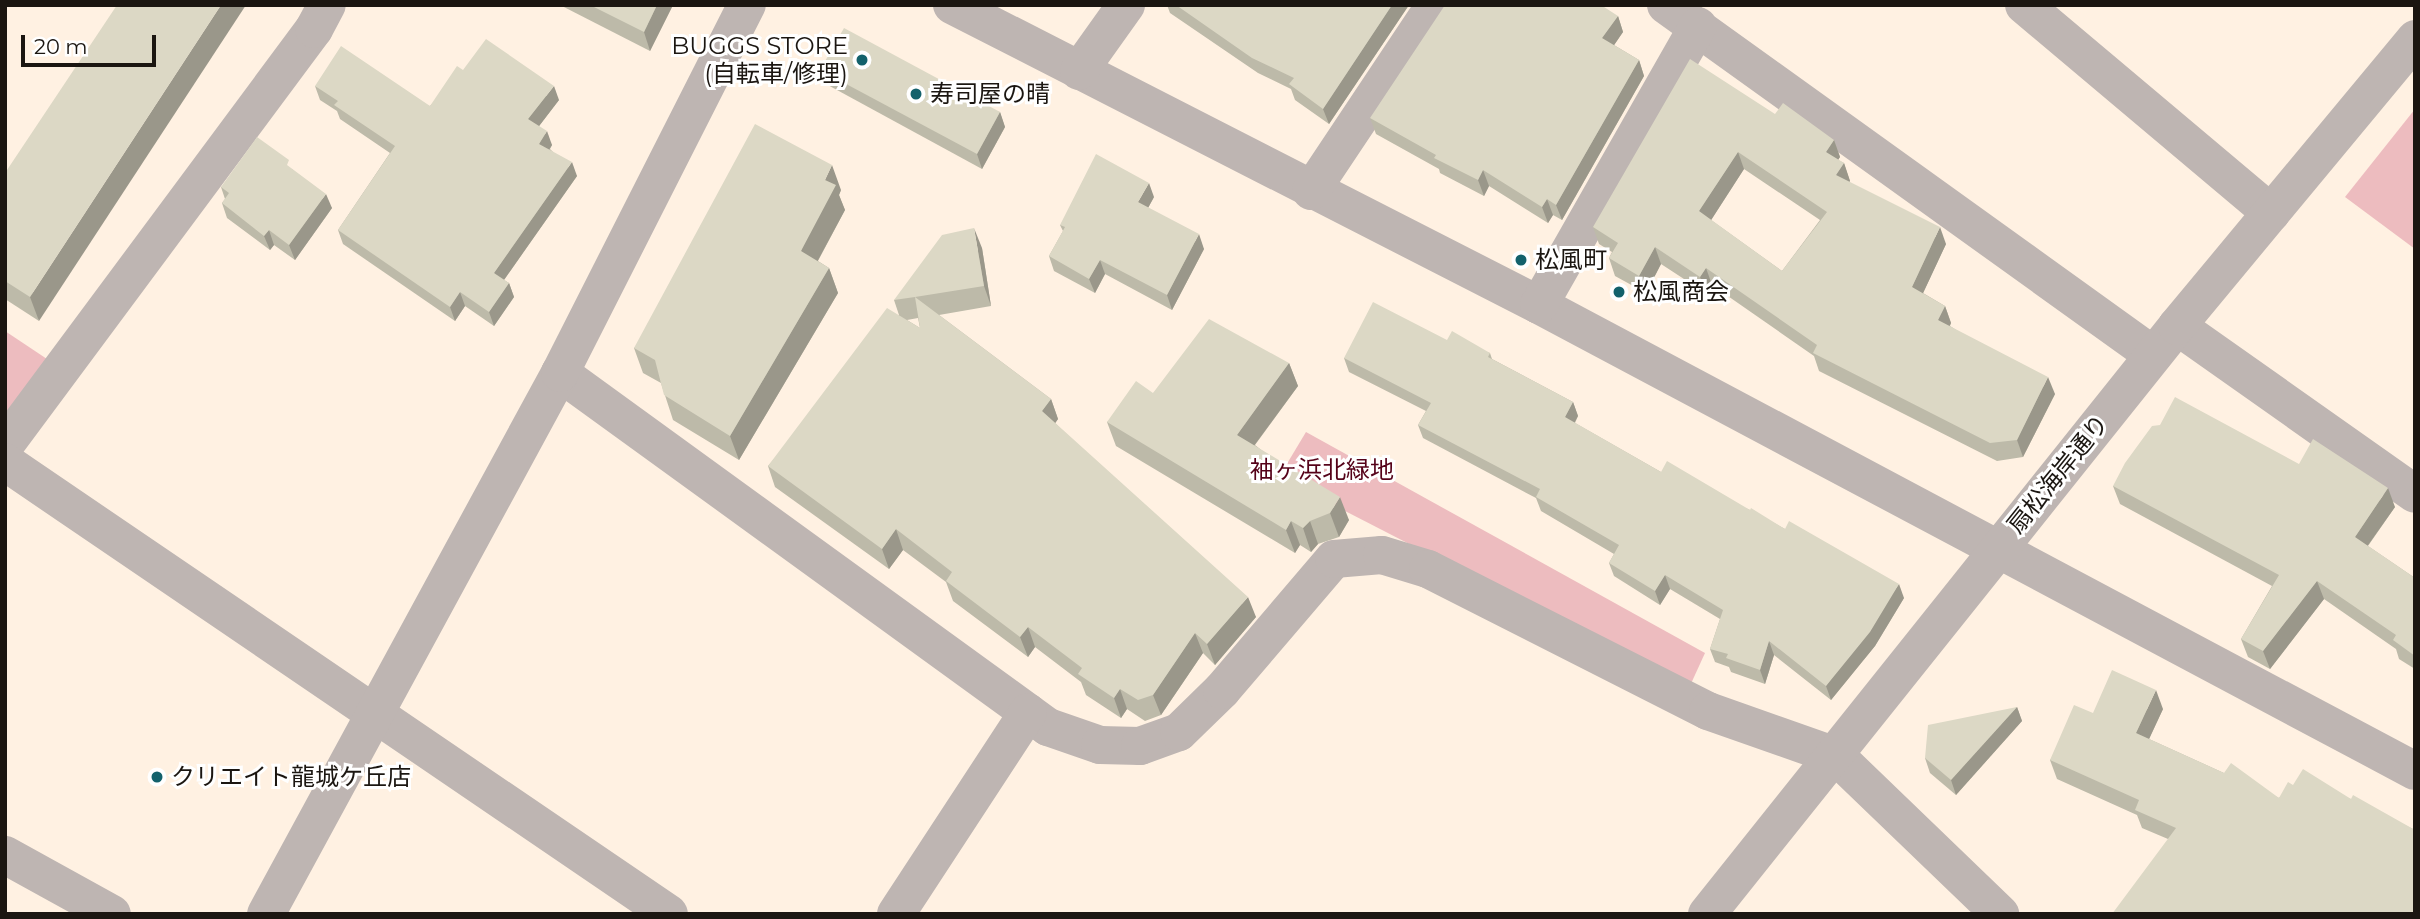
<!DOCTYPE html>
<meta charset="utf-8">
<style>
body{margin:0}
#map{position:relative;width:2420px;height:919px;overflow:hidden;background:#fff1e2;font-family:Montserrat,"Noto Sans JP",sans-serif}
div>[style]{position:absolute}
.green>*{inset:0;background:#edbcbf}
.minor>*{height:38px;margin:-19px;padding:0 19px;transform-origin:19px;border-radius:19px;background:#beb5b2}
.wall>*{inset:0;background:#bdbaa9}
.shaded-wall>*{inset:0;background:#9a978a}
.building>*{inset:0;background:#dcd8c5}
.dots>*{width:19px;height:19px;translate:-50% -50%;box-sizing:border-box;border:4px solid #fff;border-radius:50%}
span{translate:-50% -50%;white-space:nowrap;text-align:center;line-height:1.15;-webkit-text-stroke:6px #fff;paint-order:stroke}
.poi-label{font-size:24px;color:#1b1611}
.right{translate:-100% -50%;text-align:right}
.left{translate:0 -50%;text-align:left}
.park-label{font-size:24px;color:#550219}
.street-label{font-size:24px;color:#1b1611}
.frame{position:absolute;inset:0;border:7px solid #1b1611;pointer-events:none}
.scale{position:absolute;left:21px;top:35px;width:135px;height:32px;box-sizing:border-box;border:4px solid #1b1611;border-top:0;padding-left:9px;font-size:21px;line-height:24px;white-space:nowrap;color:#1b1611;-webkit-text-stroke:5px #fff;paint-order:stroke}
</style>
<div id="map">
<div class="green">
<i style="clip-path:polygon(2415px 109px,2415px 249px,2345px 197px)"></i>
<i style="clip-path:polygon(5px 331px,47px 359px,5px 443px)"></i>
<i style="clip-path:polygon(1306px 432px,1705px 653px,1689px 688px,1279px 477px)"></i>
</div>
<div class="minor">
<i style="left:952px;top:5px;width:659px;rotate:27.07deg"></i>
<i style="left:1539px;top:305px;width:992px;rotate:28.01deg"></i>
<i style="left:1666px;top:5px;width:600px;rotate:35.7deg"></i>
<i style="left:2024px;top:5px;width:323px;rotate:40.1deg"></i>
<i style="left:1079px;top:71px;width:81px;rotate:-54.5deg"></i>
<i style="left:1311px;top:191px;width:224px;rotate:-56.3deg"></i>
<i style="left:1539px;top:305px;width:321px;rotate:-60.3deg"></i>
<i style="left:2177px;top:326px;width:291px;rotate:35.2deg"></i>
<i style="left:560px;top:373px;width:603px;rotate:35.96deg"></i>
<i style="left:1048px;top:727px;width:55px;rotate:19.1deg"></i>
<i style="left:1100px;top:745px;width:40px;rotate:1.4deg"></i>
<i style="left:1140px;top:746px;width:41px;rotate:-19.7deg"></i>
<i style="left:1179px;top:732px;width:60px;rotate:-44.3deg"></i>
<i style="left:1222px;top:690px;width:172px;rotate:-49.5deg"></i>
<i style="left:1334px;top:559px;width:48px;rotate:-4.8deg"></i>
<i style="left:1382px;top:555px;width:48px;rotate:16.9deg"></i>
<i style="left:1428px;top:569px;width:314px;rotate:26.9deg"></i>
<i style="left:1708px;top:711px;width:136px;rotate:19.4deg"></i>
<i style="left:1836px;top:756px;width:228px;rotate:43.9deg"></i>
<i style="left:5px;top:445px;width:518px;rotate:-53.4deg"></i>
<i style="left:314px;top:29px;width:27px;rotate:-62deg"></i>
<i style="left:5px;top:462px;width:803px;rotate:34.24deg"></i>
<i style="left:5px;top:855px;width:122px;rotate:28.9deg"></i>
<i style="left:266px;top:914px;width:616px;rotate:-61.48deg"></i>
<i style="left:560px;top:373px;width:413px;rotate:-63.1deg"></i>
<i style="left:896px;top:914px;width:241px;rotate:-56.8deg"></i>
<i style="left:1707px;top:914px;width:753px;rotate:-51.36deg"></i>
<i style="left:2177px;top:326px;width:373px;rotate:-50.3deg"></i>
</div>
<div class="wall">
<i style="clip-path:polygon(560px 5px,673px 5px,650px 51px)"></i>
<i style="clip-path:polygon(1167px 5px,1409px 5px,1329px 124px,1295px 100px,1291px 89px,1258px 73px,1170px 13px)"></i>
<i style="clip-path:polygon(1618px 16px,1623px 32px,1614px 45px,1639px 60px,1644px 76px,1562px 220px,1553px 215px,1548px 223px,1489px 186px,1484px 196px,1440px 173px,1439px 169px,1376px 134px,1370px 118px)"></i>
<i style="clip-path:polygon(463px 70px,559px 100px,539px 126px,552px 145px,550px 149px,577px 176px,504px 280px,509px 283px,514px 297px,494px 326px,465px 306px,455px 321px,343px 244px,338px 230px,390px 153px,340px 119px,337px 111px,320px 100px,315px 86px,430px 106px)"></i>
<i style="clip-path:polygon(820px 70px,1000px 112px,1005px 127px,982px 169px,826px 84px)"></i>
<i style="clip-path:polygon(evenodd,1775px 114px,1834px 140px,1840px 157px,1838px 160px,1844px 163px,1850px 181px,1849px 182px,1946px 244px,1923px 293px,1945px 306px,1951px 323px,1950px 326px,2055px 394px,2023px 457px,1997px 461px,1819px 371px,1814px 356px,1712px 285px,1707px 294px,1661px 264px,1646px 293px,1615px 276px,1609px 258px,1612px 252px,1599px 244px,1593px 227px,1775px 114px,1744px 169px,1820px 220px,1782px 271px,1711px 220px,1744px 169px)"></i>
<i style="clip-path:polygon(292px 169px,332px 208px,295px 260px,274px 245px,270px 250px,227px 218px,222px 203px,225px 199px,221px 187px)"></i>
<i style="clip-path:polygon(5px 173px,39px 321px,5px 299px)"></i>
<i style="clip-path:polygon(841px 190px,839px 195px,845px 210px,818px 261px,829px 268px,838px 293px,739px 460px,673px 420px,661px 383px,643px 373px,634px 348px)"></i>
<i style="clip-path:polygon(1154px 197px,1148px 208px,1204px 249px,1172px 310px,1105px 274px,1095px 293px,1054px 271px,1049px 256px,1063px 231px,1060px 225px)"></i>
<i style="clip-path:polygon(evenodd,982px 248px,991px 306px,939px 315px,1051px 399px,1058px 419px,1055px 423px,1256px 617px,1215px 665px,1203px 653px,1161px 715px,1145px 721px,1127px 709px,1121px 718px,1086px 695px,1081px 682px,1035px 647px,1028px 657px,953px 601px,946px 582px,903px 550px,889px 569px,775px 487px,768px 466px,899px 315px,894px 300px,982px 248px,918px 318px,920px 328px,907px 320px,918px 318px)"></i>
<i style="clip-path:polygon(1447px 340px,1490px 353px,1492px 359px,1573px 402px,1578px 416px,1575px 423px,1661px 472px,1750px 510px,1785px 529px,1904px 598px,1875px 646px,1831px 700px,1774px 655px,1765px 684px,1731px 672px,1729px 667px,1715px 662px,1710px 649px,1720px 619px,1670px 589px,1660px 605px,1614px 576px,1609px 563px,1614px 554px,1541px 511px,1536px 498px,1423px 438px,1418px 425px,1426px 411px,1349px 372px,1344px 358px)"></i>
<i style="clip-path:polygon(1289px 363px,1298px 386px,1255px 445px,1349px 520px,1339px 537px,1318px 544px,1311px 552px,1300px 545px,1295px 553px,1116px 446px,1107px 422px,1153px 393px)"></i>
<i style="clip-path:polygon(2299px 464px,2395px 507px,2368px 546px,2415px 578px,2415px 669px,2399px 659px,2396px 649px,2324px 599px,2270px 669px,2248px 657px,2241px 639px,2272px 586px,2120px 504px,2113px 486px)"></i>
<i style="clip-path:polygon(2017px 707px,2022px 721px,1956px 795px,1930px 773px,1925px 758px)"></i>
<i style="clip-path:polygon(2163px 709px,2149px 739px,2279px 798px,2293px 785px,2351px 799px,2415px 830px,2168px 839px,2142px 828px,2137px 815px,2057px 779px,2050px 760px,2093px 713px)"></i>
</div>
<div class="shaded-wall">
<i style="clip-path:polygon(221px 5px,246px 5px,39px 321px,30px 297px)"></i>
<i style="clip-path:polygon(657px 5px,673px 5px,650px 51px,644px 32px)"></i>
<i style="clip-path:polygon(1392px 5px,1409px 5px,1329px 124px,1323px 109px)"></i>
<i style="clip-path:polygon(1618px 16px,1623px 32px,1608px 54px,1602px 38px)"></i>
<i style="clip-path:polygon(1639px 60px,1644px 76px,1562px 220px,1556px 205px)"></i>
<i style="clip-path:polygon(554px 86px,559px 100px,533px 134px,528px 119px)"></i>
<i style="clip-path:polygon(1000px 112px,1005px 127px,982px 169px,977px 154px)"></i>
<i style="clip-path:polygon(547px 131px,552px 145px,544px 158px,539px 144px)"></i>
<i style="clip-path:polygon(1834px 140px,1840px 157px,1832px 169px,1826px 152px)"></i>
<i style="clip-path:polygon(1738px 152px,1744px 169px,1706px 228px,1699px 211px)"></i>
<i style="clip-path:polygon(572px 162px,577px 176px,499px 287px,494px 273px)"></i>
<i style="clip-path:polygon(1844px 163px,1850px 181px,1842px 192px,1836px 175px)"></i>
<i style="clip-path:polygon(832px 165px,841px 190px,839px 195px,845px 210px,810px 275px,801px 251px,825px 180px)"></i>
<i style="clip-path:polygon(1483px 170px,1489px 186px,1484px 196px,1478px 180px)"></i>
<i style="clip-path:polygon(1149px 183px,1154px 197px,1143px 217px,1138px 202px)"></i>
<i style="clip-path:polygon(326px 194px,332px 208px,295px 260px,289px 245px)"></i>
<i style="clip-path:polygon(1547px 199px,1553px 215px,1548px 223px,1542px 207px)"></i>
<i style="clip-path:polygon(1940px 227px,1946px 244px,1918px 304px,1912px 287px)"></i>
<i style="clip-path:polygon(974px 228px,982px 248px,991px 306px,984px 286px)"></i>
<i style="clip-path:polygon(269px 230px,274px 245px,270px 250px,264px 236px)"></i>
<i style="clip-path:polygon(1199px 234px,1204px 249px,1172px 310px,1167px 295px)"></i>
<i style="clip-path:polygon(1655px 247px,1661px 264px,1646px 293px,1639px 276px)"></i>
<i style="clip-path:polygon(1100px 260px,1105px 274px,1095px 293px,1089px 279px)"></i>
<i style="clip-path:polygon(829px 268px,838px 293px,739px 460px,730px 436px)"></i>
<i style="clip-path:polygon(1706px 268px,1712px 285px,1707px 294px,1700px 277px)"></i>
<i style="clip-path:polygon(509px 283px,514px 297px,494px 326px,489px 312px)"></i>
<i style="clip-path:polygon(460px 292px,465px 306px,455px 321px,450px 307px)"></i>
<i style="clip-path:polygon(1945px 306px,1951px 323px,1944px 337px,1938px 320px)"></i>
<i style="clip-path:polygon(1289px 363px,1298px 386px,1245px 458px,1237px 435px)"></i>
<i style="clip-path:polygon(2048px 377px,2055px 394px,2023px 457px,2017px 440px)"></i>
<i style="clip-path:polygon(1051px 399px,1058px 419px,1049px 432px,1042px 411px)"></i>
<i style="clip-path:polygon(1573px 402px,1578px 416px,1570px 431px,1565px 417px)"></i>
<i style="clip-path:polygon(2388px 488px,2395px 507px,2361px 555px,2355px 537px)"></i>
<i style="clip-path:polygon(1340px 497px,1349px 520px,1339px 537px,1330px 513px)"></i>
<i style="clip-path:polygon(1291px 521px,1300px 545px,1295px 553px,1286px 530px)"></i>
<i style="clip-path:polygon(1310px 521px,1318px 544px,1311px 552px,1303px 528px)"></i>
<i style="clip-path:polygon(896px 529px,903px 550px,889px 569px,882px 549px)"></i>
<i style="clip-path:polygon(1665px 575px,1670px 589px,1660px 605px,1655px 591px)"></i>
<i style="clip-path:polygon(2317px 581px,2324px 599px,2270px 669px,2263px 651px)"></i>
<i style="clip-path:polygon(1899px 584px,1904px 598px,1875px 646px,1831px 700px,1826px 686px)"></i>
<i style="clip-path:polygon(1248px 597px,1256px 617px,1215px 665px,1207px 644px)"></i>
<i style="clip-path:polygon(1028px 627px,1035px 647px,1028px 657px,1020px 637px)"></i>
<i style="clip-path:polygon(1195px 633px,1203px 653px,1161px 715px,1153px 695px)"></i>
<i style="clip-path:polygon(1769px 641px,1774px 655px,1765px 684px,1760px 670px)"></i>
<i style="clip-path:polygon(1120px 689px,1127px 709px,1121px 718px,1114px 698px)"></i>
<i style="clip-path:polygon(2156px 690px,2163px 709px,2143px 752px,2136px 733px)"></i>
<i style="clip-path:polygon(2017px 707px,2022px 721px,1956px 795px,1951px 780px)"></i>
</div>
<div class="building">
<i style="clip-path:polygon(117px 5px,221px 5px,30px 297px,5px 281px,5px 173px)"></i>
<i style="clip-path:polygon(590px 5px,657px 5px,644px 32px)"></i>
<i style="clip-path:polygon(1176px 5px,1392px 5px,1323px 109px,1289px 84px,1294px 78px,1252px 58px)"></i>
<i style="clip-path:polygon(1445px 5px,1601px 5px,1618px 16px,1602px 38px,1639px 60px,1556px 205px,1547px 199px,1542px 207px,1483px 170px,1478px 180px,1434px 158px,1436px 155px,1370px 118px)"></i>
<i style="clip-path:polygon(844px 28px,1000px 112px,977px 154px,820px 70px)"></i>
<i style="clip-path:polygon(486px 39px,554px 86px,528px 119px,547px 131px,539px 144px,572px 162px,494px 273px,509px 283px,489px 312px,460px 292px,450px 307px,338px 230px,395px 146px,334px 105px,338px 101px,315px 86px,341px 46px,430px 106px,457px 66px,463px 70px)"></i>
<i style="clip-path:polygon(evenodd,1690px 59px,1775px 114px,1783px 103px,1834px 140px,1826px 152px,1844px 163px,1836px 175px,1940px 227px,1912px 287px,1945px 306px,1938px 320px,2048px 377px,2017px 440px,1990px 443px,1813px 353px,1817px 345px,1706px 268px,1700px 277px,1655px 247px,1639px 276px,1609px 258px,1618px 243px,1593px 227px,1690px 59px,1738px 152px,1827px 212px,1782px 271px,1699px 211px,1738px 152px)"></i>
<i style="clip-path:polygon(755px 124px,832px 165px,825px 180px,836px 185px,801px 251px,829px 268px,730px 436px,664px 395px,655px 360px,634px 348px)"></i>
<i style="clip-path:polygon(257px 137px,289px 160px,287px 165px,326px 194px,289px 245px,269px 230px,264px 236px,222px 203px,229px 193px,221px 187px)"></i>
<i style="clip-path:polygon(1096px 154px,1149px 183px,1138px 202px,1199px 234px,1167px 295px,1100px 260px,1089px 279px,1049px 256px,1065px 227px,1060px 225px)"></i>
<i style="clip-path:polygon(974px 228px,984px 286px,915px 297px,1051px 399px,1042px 411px,1248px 597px,1207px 644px,1195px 633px,1153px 695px,1138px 700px,1120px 689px,1114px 698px,1078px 674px,1082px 668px,1028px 627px,1020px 637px,946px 581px,952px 572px,896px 529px,882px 549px,768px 466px,887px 308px,920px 328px,915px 297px,894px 300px,942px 235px)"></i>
<i style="clip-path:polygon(1373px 302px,1447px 340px,1452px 331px,1490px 353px,1488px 357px,1573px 402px,1565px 417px,1661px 472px,1667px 461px,1750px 510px,1751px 508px,1785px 529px,1789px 521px,1899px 584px,1870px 632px,1826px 686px,1769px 641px,1760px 670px,1726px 658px,1728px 654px,1710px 649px,1723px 610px,1665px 575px,1655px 591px,1609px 563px,1619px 545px,1536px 497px,1540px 489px,1418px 425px,1431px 403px,1344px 358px)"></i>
<i style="clip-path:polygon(1209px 319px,1289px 363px,1237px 435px,1340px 497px,1330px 513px,1310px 521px,1303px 528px,1291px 521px,1286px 530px,1107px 422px,1136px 381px,1153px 393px)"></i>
<i style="clip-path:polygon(2175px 397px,2299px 464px,2313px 439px,2388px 488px,2355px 537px,2415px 578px,2415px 656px,2393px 640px,2396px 635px,2317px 581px,2263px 651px,2241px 639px,2279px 575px,2113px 486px,2125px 463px,2152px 426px,2160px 425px)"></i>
<i style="clip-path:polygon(2112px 670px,2156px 690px,2136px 733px,2224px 773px,2231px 763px,2279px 798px,2288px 782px,2293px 785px,2303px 769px,2351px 799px,2353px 795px,2415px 830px,2415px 914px,2112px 914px,2176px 828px,2135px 810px,2139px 800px,2050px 760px,2074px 705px,2093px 713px)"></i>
<i style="clip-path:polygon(2017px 707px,1951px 780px,1925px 758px,1928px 725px)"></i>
</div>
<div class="dots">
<i style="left:862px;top:60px;background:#13616b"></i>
<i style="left:916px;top:94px;background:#13616b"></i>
<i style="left:1521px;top:260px;background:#13616b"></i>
<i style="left:1619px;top:292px;background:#13616b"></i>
<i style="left:157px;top:777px;background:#13616b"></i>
</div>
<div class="poi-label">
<span class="right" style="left:848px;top:60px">BUGGS STORE<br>(自転車/修理)</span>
<span class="left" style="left:930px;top:94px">寿司屋の晴</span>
<span class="left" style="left:1535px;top:260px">松風町</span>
<span class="left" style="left:1633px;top:292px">松風商会</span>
<span class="left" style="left:171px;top:777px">クリエイト龍城ケ丘店</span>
</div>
<div class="park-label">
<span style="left:1322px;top:470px">袖ヶ浜北緑地</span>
</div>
<div class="street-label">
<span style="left:2058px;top:474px;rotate:-51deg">扇松海岸通り</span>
</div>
<div class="frame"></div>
<div class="scale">20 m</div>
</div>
